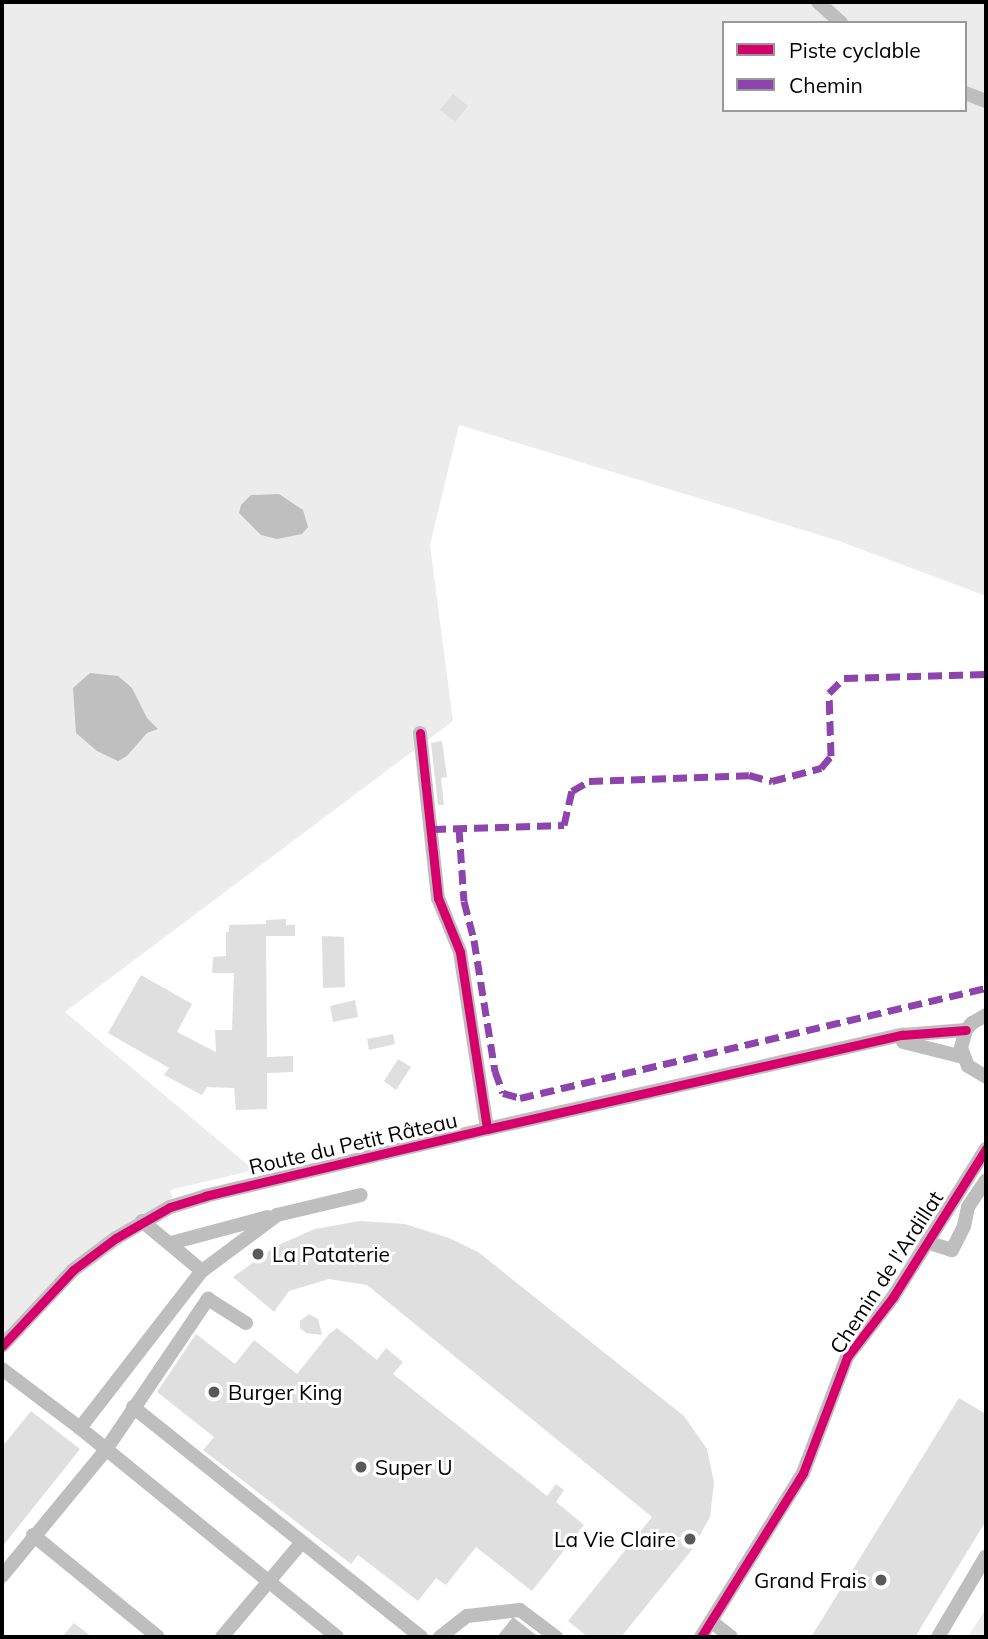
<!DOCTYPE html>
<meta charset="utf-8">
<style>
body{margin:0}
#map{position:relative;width:988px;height:1639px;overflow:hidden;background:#fff;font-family:Mulish,sans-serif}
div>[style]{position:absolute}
.green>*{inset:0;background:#ececec}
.water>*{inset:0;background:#bfbfbf}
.building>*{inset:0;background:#dfdfdf}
.minor>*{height:14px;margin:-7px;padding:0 7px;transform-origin:7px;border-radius:7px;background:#bebebe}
.quiet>*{height:7px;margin-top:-3.5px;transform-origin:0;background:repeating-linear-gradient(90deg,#8e44ad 0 14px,transparent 0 21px)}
.cycleway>*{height:9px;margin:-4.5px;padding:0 4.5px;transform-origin:4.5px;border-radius:4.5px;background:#d6006c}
.dots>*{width:19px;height:19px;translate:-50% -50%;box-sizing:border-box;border:4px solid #fff;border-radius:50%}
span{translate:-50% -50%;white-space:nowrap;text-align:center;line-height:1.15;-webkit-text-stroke:6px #fff;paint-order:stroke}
.street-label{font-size:21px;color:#000}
.poi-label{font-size:21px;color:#000}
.left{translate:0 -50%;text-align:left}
.right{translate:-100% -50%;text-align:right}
.frame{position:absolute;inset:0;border:4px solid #000;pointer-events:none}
.legend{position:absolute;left:722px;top:21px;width:245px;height:91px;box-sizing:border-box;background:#fff;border:2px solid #999;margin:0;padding:9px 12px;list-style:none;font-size:21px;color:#000}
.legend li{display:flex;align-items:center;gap:14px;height:35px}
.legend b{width:35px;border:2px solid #999}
</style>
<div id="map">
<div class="green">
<i style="clip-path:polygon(evenodd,2px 2px,986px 2px,986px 596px,839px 541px,459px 425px,430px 545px,453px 721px,65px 1012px,254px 1170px,170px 1190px,175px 1205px,77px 1277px,2px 1348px,2px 2px,724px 23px,965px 23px,965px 110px,724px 110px,724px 23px)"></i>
<i style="clip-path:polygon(986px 1608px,986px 1637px,968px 1637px)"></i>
</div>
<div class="water">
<i style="clip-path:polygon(279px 494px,303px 510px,308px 527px,302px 534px,277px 539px,261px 535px,239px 513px,241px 505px,251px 495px)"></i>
<i style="clip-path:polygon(90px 673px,118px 676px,132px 688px,147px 718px,158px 729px,147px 733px,127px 756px,118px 761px,97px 751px,76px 733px,73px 688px)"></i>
<i style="clip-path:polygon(513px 1617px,536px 1635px,534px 1637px,497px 1637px)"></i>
</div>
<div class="building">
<i style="clip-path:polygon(453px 94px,468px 106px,455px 122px,440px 110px)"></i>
<i style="clip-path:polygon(442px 741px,447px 777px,441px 778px,444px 805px,438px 805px,431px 743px)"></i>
<i style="clip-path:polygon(286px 919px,286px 925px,295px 925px,295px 936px,266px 936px,267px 1057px,293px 1056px,293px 1072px,267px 1073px,267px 1109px,236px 1110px,234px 1088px,207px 1087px,202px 1095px,164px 1075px,169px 1068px,108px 1033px,141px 975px,192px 1004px,177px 1032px,216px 1052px,215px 1030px,232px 1030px,234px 973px,212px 973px,213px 957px,226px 956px,226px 932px,229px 932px,229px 925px,266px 924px,266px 920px)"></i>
<i style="clip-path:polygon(322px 936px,344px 937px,345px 987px,323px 988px)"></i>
<i style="clip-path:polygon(355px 1000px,358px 1017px,333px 1022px,330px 1006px)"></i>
<i style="clip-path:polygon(393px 1034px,395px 1044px,369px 1050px,367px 1039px)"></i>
<i style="clip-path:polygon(398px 1059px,411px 1067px,396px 1090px,384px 1081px)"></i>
<i style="clip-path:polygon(360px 1221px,405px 1224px,449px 1238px,478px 1252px,684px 1416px,707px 1449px,714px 1483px,710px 1517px,691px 1551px,621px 1637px,588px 1637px,568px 1621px,652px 1517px,367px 1285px,329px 1279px,289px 1291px,274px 1312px,233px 1277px,276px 1246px,315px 1229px)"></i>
<i style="clip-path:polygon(309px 1314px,318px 1319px,322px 1335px,306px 1333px,300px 1328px,300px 1321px)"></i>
<i style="clip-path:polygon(337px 1328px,377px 1360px,386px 1348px,403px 1362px,393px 1374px,547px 1496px,556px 1484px,564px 1490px,556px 1502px,584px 1525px,532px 1591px,476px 1547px,446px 1585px,436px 1578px,418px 1601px,358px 1555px,351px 1564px,203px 1450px,214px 1437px,157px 1392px,196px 1334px,235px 1364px,254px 1340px,297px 1374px,329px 1334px)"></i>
<i style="clip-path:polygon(959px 1398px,986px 1414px,986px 1521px,915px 1637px,811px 1637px)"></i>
<i style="clip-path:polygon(31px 1411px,80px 1449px,2px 1547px,2px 1447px)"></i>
<i style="clip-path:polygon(74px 1623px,92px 1637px,62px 1637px)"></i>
</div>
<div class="minor">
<i style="left:818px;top:2px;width:31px;rotate:42deg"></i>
<i style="left:965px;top:93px;width:22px;rotate:21deg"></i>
<i style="left:420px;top:733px;width:166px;rotate:83.8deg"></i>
<i style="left:438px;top:898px;width:58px;rotate:67.8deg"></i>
<i style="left:460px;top:952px;width:179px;rotate:81.3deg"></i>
<i style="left:986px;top:1015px;width:16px;rotate:150deg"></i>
<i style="left:972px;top:1023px;width:9px;rotate:131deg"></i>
<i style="left:966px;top:1030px;width:19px;rotate:106deg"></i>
<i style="left:961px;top:1048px;width:19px;rotate:69deg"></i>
<i style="left:968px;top:1066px;width:21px;rotate:31deg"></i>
<i style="left:903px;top:1042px;width:62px;rotate:14deg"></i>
<i style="left:142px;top:1221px;width:78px;rotate:39.8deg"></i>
<i style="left:927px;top:1242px;width:26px;rotate:18deg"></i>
<i style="left:952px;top:1250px;width:27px;rotate:-63deg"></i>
<i style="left:964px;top:1226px;width:19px;rotate:-78deg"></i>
<i style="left:968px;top:1207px;width:32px;rotate:-56deg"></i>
<i style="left:171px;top:1243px;width:100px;rotate:-15deg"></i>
<i style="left:2px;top:1346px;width:104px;rotate:-46.9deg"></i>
<i style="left:73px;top:1270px;width:54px;rotate:-36.7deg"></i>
<i style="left:116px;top:1238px;width:62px;rotate:-29.9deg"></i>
<i style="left:170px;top:1207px;width:37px;rotate:-17deg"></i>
<i style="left:205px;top:1196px;width:290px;rotate:-13.4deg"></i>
<i style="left:487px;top:1129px;width:426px;rotate:-12.8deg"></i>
<i style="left:902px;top:1035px;width:64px;rotate:-4.5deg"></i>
<i style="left:2px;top:1369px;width:98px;rotate:37.1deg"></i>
<i style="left:80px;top:1428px;width:331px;rotate:39.1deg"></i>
<i style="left:133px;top:1407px;width:369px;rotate:38.6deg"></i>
<i style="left:80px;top:1428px;width:199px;rotate:-52.2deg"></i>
<i style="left:202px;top:1271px;width:94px;rotate:-36.7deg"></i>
<i style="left:277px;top:1215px;width:86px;rotate:-13.4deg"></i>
<i style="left:33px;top:1535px;width:161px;rotate:39.2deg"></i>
<i style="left:2px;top:1576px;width:162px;rotate:-50.5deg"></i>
<i style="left:105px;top:1451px;width:184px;rotate:-55.9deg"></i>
<i style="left:208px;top:1299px;width:45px;rotate:32.3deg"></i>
<i style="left:712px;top:1622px;width:24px;rotate:38deg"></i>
<i style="left:222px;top:1637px;width:124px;rotate:-49.9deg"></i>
<i style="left:440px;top:1637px;width:34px;rotate:-38deg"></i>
<i style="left:467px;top:1616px;width:53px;rotate:-6.5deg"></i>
<i style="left:520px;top:1610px;width:45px;rotate:36.9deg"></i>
<i style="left:701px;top:1637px;width:193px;rotate:-58.1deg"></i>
<i style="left:803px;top:1473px;width:124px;rotate:-69.2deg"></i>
<i style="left:847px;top:1357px;width:76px;rotate:-52.5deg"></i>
<i style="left:893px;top:1297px;width:175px;rotate:-57.9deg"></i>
<i style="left:938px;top:1637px;width:94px;rotate:-59.3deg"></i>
</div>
<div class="quiet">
<i style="left:459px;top:828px;width:73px;rotate:86.1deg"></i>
<i style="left:464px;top:901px;width:40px;rotate:75.6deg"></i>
<i style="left:474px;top:940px;width:133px;rotate:80.9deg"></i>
<i style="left:495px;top:1071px;width:23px;rotate:70deg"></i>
<i style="left:503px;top:1093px;width:18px;rotate:16deg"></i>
<i style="left:520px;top:1098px;width:479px;rotate:-13.3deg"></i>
<i style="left:432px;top:829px;width:132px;rotate:-1.7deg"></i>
<i style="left:564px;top:825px;width:35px;rotate:-77deg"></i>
<i style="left:572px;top:791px;width:20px;rotate:-30deg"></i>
<i style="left:589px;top:781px;width:160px;rotate:-2.1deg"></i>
<i style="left:749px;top:775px;width:24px;rotate:15deg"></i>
<i style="left:772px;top:781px;width:51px;rotate:-14.9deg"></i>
<i style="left:821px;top:768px;width:16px;rotate:-50deg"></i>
<i style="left:831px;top:756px;width:63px;rotate:-91.8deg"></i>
<i style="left:829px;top:693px;width:21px;rotate:-45deg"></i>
<i style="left:844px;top:678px;width:142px;rotate:-1.6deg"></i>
</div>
<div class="cycleway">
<i style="left:420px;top:733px;width:166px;rotate:83.8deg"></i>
<i style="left:438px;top:898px;width:58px;rotate:67.8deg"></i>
<i style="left:460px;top:952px;width:179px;rotate:81.3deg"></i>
<i style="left:2px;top:1346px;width:104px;rotate:-46.9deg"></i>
<i style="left:73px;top:1270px;width:54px;rotate:-36.7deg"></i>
<i style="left:116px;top:1238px;width:62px;rotate:-29.9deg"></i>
<i style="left:170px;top:1207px;width:37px;rotate:-17deg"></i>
<i style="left:205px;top:1196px;width:290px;rotate:-13.4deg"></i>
<i style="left:487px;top:1129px;width:426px;rotate:-12.8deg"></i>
<i style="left:902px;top:1035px;width:64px;rotate:-4.5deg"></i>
<i style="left:701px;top:1637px;width:193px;rotate:-58.1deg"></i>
<i style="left:803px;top:1473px;width:124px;rotate:-69.2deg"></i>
<i style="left:847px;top:1357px;width:76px;rotate:-52.5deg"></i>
<i style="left:893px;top:1297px;width:175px;rotate:-57.9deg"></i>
</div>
<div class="dots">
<i style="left:258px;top:1254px;background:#595959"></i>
<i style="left:214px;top:1392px;background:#595959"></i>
<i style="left:361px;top:1467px;background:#595959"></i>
<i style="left:690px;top:1539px;background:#595959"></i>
<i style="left:881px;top:1580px;background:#595959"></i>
</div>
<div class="street-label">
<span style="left:353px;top:1143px;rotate:-13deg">Route du Petit Râteau</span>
<span style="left:886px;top:1272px;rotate:-57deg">Chemin de l'Ardillat</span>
</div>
<div class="poi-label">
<span class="left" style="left:272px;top:1254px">La Pataterie</span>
<span class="left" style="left:228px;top:1392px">Burger King</span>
<span class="left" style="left:375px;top:1467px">Super U</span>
<span class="right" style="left:676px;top:1539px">La Vie Claire</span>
<span class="right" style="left:867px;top:1580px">Grand Frais</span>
</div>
<div class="frame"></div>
<ul class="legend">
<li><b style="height:9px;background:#d6006c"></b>Piste cyclable</li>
<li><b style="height:9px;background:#8e44ad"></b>Chemin</li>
</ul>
</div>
